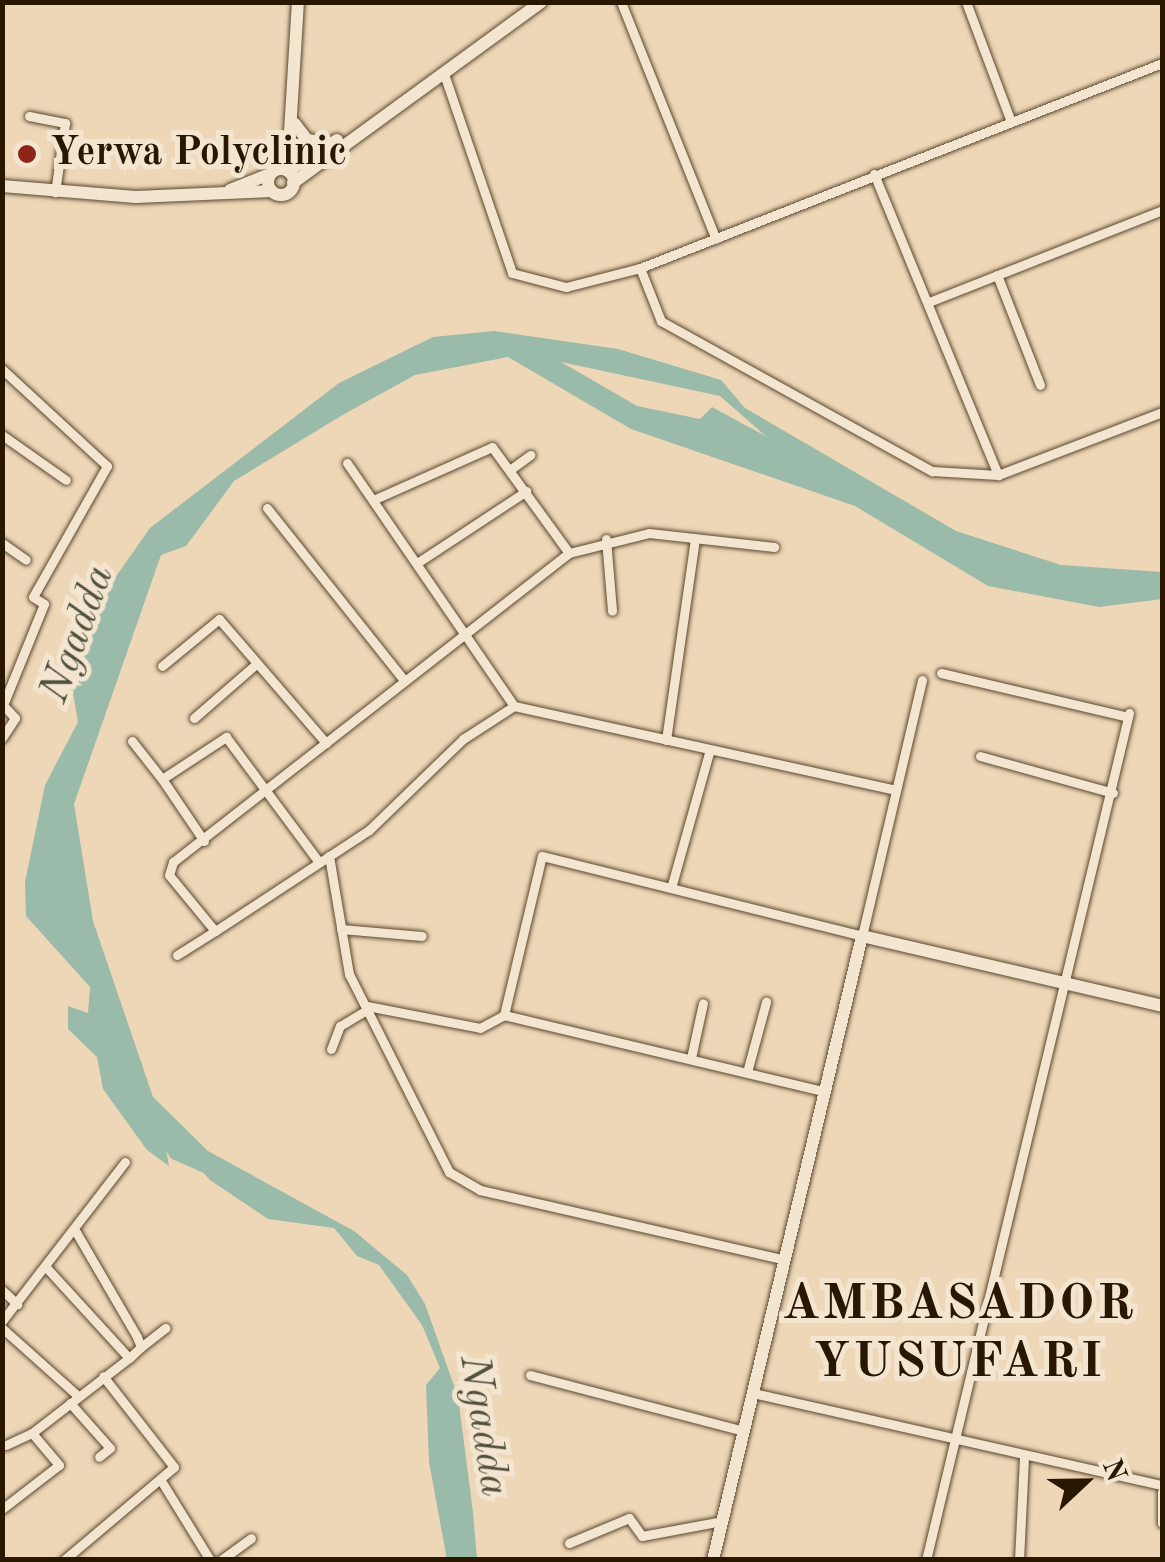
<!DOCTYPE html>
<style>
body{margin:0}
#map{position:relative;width:1165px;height:1562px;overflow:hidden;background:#edd7b7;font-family:"Old Standard TT",serif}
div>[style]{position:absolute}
.water>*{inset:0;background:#9abaaa}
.river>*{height:14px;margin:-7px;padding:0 7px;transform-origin:7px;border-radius:7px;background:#9abaaa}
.roads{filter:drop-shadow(0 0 2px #5b472e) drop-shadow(0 0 2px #5b472e)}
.street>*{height:9px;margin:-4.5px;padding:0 4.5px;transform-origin:4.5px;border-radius:4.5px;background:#f3e5d0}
.secondary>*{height:12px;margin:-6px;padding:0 6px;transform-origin:6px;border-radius:6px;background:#f3e5d0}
.secondary>.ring{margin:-6px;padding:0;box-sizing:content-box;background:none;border:12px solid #f3e5d0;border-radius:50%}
.dots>*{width:28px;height:28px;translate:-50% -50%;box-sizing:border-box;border:5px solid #f3e5d0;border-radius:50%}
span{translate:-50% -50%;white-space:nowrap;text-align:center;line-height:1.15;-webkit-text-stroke:10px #f3e5d0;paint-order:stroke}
.poi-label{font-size:40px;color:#2a1700;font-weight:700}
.left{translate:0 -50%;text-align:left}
.water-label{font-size:42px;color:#51503c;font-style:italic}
.district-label{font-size:50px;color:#2a1700;font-weight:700;letter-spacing:2.5px}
.frame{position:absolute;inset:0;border:5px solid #2a1700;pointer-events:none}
.north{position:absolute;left:1035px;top:1432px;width:100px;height:100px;-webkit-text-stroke:8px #f3e5d0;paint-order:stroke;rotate:68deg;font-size:28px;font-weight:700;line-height:40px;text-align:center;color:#2a1700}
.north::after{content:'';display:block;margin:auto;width:35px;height:45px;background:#2a1700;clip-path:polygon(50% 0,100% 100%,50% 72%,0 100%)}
</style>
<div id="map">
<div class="water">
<i style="clip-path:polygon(evenodd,494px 331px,618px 349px,721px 380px,745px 408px,956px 531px,1061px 565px,1162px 572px,1162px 599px,1099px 607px,988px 586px,855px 506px,631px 429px,508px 357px,415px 375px,346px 413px,234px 481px,186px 546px,161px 555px,74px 804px,93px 921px,153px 1097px,208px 1151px,354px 1231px,407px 1275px,425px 1304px,458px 1397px,473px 1512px,477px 1559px,447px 1560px,429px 1462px,426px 1385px,440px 1368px,422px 1325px,379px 1265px,357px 1256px,334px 1228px,268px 1219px,210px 1180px,162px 1127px,169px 1166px,147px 1150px,103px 1089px,97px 1057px,68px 1029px,68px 1006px,88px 1013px,90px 987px,26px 916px,25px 882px,45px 785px,78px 722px,73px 693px,103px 595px,150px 528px,339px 383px,433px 337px,494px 331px,561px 362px,720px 396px,767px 437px,712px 407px,700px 419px,637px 406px,561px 362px)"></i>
</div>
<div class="river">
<i style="left:153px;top:1118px;width:42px;rotate:56.7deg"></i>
<i style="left:176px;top:1153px;width:36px;rotate:24deg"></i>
</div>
<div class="roads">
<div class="street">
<i style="left:621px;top:2px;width:255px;rotate:68.2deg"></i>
<i style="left:966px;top:2px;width:125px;rotate:69.4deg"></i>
<i style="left:444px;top:74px;width:210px;rotate:71.1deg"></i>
<i style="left:512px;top:273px;width:56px;rotate:14.5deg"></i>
<i style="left:566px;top:287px;width:76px;rotate:-14.4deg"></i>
<i style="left:640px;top:268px;width:561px;rotate:-21.44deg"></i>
<i style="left:29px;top:116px;width:37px;rotate:11deg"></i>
<i style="left:65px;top:123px;width:70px;rotate:98.2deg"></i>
<i style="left:874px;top:174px;width:326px;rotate:67.6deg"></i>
<i style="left:640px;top:268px;width:57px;rotate:68.4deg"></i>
<i style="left:661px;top:321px;width:310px;rotate:29deg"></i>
<i style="left:932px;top:471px;width:66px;rotate:3.5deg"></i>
<i style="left:998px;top:475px;width:176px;rotate:-21deg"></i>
<i style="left:997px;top:275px;width:118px;rotate:68.6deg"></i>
<i style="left:929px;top:302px;width:251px;rotate:-21.5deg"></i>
<i style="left:2px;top:369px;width:143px;rotate:42.7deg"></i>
<i style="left:107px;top:466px;width:150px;rotate:119.5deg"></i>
<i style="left:33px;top:597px;width:13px;rotate:32deg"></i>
<i style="left:44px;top:604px;width:109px;rotate:112.1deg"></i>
<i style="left:2px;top:435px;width:78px;rotate:35.1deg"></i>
<i style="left:347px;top:463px;width:295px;rotate:55.5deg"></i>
<i style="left:514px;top:706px;width:390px;rotate:12.4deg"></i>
<i style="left:511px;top:469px;width:24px;rotate:-36deg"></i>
<i style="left:373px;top:500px;width:130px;rotate:-24deg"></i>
<i style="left:492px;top:447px;width:131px;rotate:54deg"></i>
<i style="left:267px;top:508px;width:220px;rotate:51.5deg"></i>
<i style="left:606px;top:539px;width:72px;rotate:85.2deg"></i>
<i style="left:2px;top:543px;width:29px;rotate:35deg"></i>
<i style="left:417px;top:563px;width:131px;rotate:-33.4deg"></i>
<i style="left:162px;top:666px;width:74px;rotate:-39.5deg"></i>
<i style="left:219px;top:619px;width:164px;rotate:49.2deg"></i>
<i style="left:941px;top:673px;width:192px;rotate:13.2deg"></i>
<i style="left:2px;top:704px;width:19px;rotate:47deg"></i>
<i style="left:15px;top:718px;width:24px;rotate:123deg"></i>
<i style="left:514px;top:706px;width:61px;rotate:147.1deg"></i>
<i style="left:463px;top:739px;width:131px;rotate:135.9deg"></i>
<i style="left:369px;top:830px;width:184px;rotate:146.7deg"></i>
<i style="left:215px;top:931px;width:72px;rotate:-129.4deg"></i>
<i style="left:169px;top:875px;width:14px;rotate:-73deg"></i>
<i style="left:173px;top:862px;width:502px;rotate:-37.97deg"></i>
<i style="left:569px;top:553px;width:82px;rotate:-14deg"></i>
<i style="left:649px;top:533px;width:126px;rotate:6.4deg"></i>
<i style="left:194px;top:718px;width:81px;rotate:-41deg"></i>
<i style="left:666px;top:740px;width:204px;rotate:-81.8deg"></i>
<i style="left:132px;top:741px;width:48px;rotate:51.7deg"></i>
<i style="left:980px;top:756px;width:138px;rotate:15.5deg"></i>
<i style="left:204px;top:841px;width:75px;rotate:-124.1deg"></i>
<i style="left:162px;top:779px;width:77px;rotate:-33.3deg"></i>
<i style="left:226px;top:737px;width:156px;rotate:53.4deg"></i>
<i style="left:329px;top:856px;width:120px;rotate:80.4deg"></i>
<i style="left:349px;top:974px;width:222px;rotate:63.2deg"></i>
<i style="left:449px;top:1172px;width:36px;rotate:30deg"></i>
<i style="left:480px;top:1190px;width:310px;rotate:12.9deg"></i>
<i style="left:671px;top:888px;width:144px;rotate:-74.3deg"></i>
<i style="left:341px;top:929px;width:81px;rotate:4.9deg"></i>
<i style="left:177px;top:955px;width:45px;rotate:-32.3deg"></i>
<i style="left:367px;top:1006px;width:115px;rotate:11deg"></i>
<i style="left:480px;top:1028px;width:27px;rotate:-28deg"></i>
<i style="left:504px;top:1015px;width:163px;rotate:-76.6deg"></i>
<i style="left:542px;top:856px;width:330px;rotate:14deg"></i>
<i style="left:862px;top:936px;width:263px;rotate:-76.8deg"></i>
<i style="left:504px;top:1015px;width:327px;rotate:13.4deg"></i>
<i style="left:331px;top:1049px;width:25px;rotate:-69deg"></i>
<i style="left:340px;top:1026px;width:33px;rotate:-31deg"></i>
<i style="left:691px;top:1058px;width:56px;rotate:-77.7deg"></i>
<i style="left:747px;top:1072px;width:73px;rotate:-74.8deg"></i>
<i style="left:76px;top:1232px;width:121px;rotate:59.8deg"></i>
<i style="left:137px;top:1337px;width:11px;rotate:68deg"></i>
<i style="left:141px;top:1347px;width:16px;rotate:137deg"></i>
<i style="left:2px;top:1290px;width:21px;rotate:43deg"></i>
<i style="left:2px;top:1321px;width:201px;rotate:-52.3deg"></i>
<i style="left:2px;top:1328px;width:102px;rotate:41.8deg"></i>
<i style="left:141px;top:1347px;width:31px;rotate:-38deg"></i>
<i style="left:530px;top:1375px;width:220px;rotate:14.7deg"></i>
<i style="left:753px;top:1393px;width:419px;rotate:12.7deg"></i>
<i style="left:70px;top:1403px;width:60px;rotate:48.4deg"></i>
<i style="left:110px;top:1448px;width:14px;rotate:141deg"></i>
<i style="left:6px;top:1445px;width:29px;rotate:-25deg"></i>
<i style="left:160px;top:1479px;width:95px;rotate:58.3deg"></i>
<i style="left:1162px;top:1492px;width:31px;rotate:90deg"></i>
<i style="left:2px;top:1509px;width:72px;rotate:-37.7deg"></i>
<i style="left:59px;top:1465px;width:42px;rotate:-130.2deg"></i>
<i style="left:32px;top:1433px;width:123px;rotate:-37.7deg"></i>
<i style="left:129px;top:1358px;width:123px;rotate:-132.4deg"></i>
<i style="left:569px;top:1543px;width:65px;rotate:-22.6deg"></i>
<i style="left:629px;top:1518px;width:22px;rotate:54deg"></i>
<i style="left:642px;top:1536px;width:81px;rotate:-10.6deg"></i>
<i style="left:64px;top:1560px;width:144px;rotate:-40.2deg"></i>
<i style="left:174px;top:1467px;width:115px;rotate:-128deg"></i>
<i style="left:221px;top:1560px;width:37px;rotate:-36deg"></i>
<i style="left:926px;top:1560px;width:871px;rotate:-76.52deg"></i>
<i style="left:1019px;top:1560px;width:104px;rotate:-87.2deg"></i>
</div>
<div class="secondary">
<i style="left:295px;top:124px;width:20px;rotate:53deg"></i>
<i style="left:307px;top:140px;width:22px;rotate:8deg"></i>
<i style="left:276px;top:169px;width:40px;rotate:-69deg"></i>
<i style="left:290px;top:132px;width:130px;rotate:-86.5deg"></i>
<i class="ring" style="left:268px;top:169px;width:14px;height:14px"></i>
<i style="left:288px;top:171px;width:58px;rotate:-32.3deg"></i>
<i style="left:293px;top:183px;width:307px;rotate:-36.1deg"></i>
<i style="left:2px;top:186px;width:134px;rotate:4.7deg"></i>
<i style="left:136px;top:197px;width:136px;rotate:-2.5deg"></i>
<i style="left:230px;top:190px;width:43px;rotate:-21.8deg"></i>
<i style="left:713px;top:1560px;width:642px;rotate:-76.57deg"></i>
<i style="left:862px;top:936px;width:308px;rotate:13.1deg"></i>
</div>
</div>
<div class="dots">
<i style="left:27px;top:154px;background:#8f2418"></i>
</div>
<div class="poi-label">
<span class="left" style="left:50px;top:154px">Yerwa Polyclinic</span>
</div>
<div class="water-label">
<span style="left:78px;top:634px;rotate:-70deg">Ngadda</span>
<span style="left:483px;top:1426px;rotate:81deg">Ngadda</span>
</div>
<div class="district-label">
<span style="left:959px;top:1334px">AMBASADOR<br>YUSUFARI</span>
</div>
<div class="frame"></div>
<div class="north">N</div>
</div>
